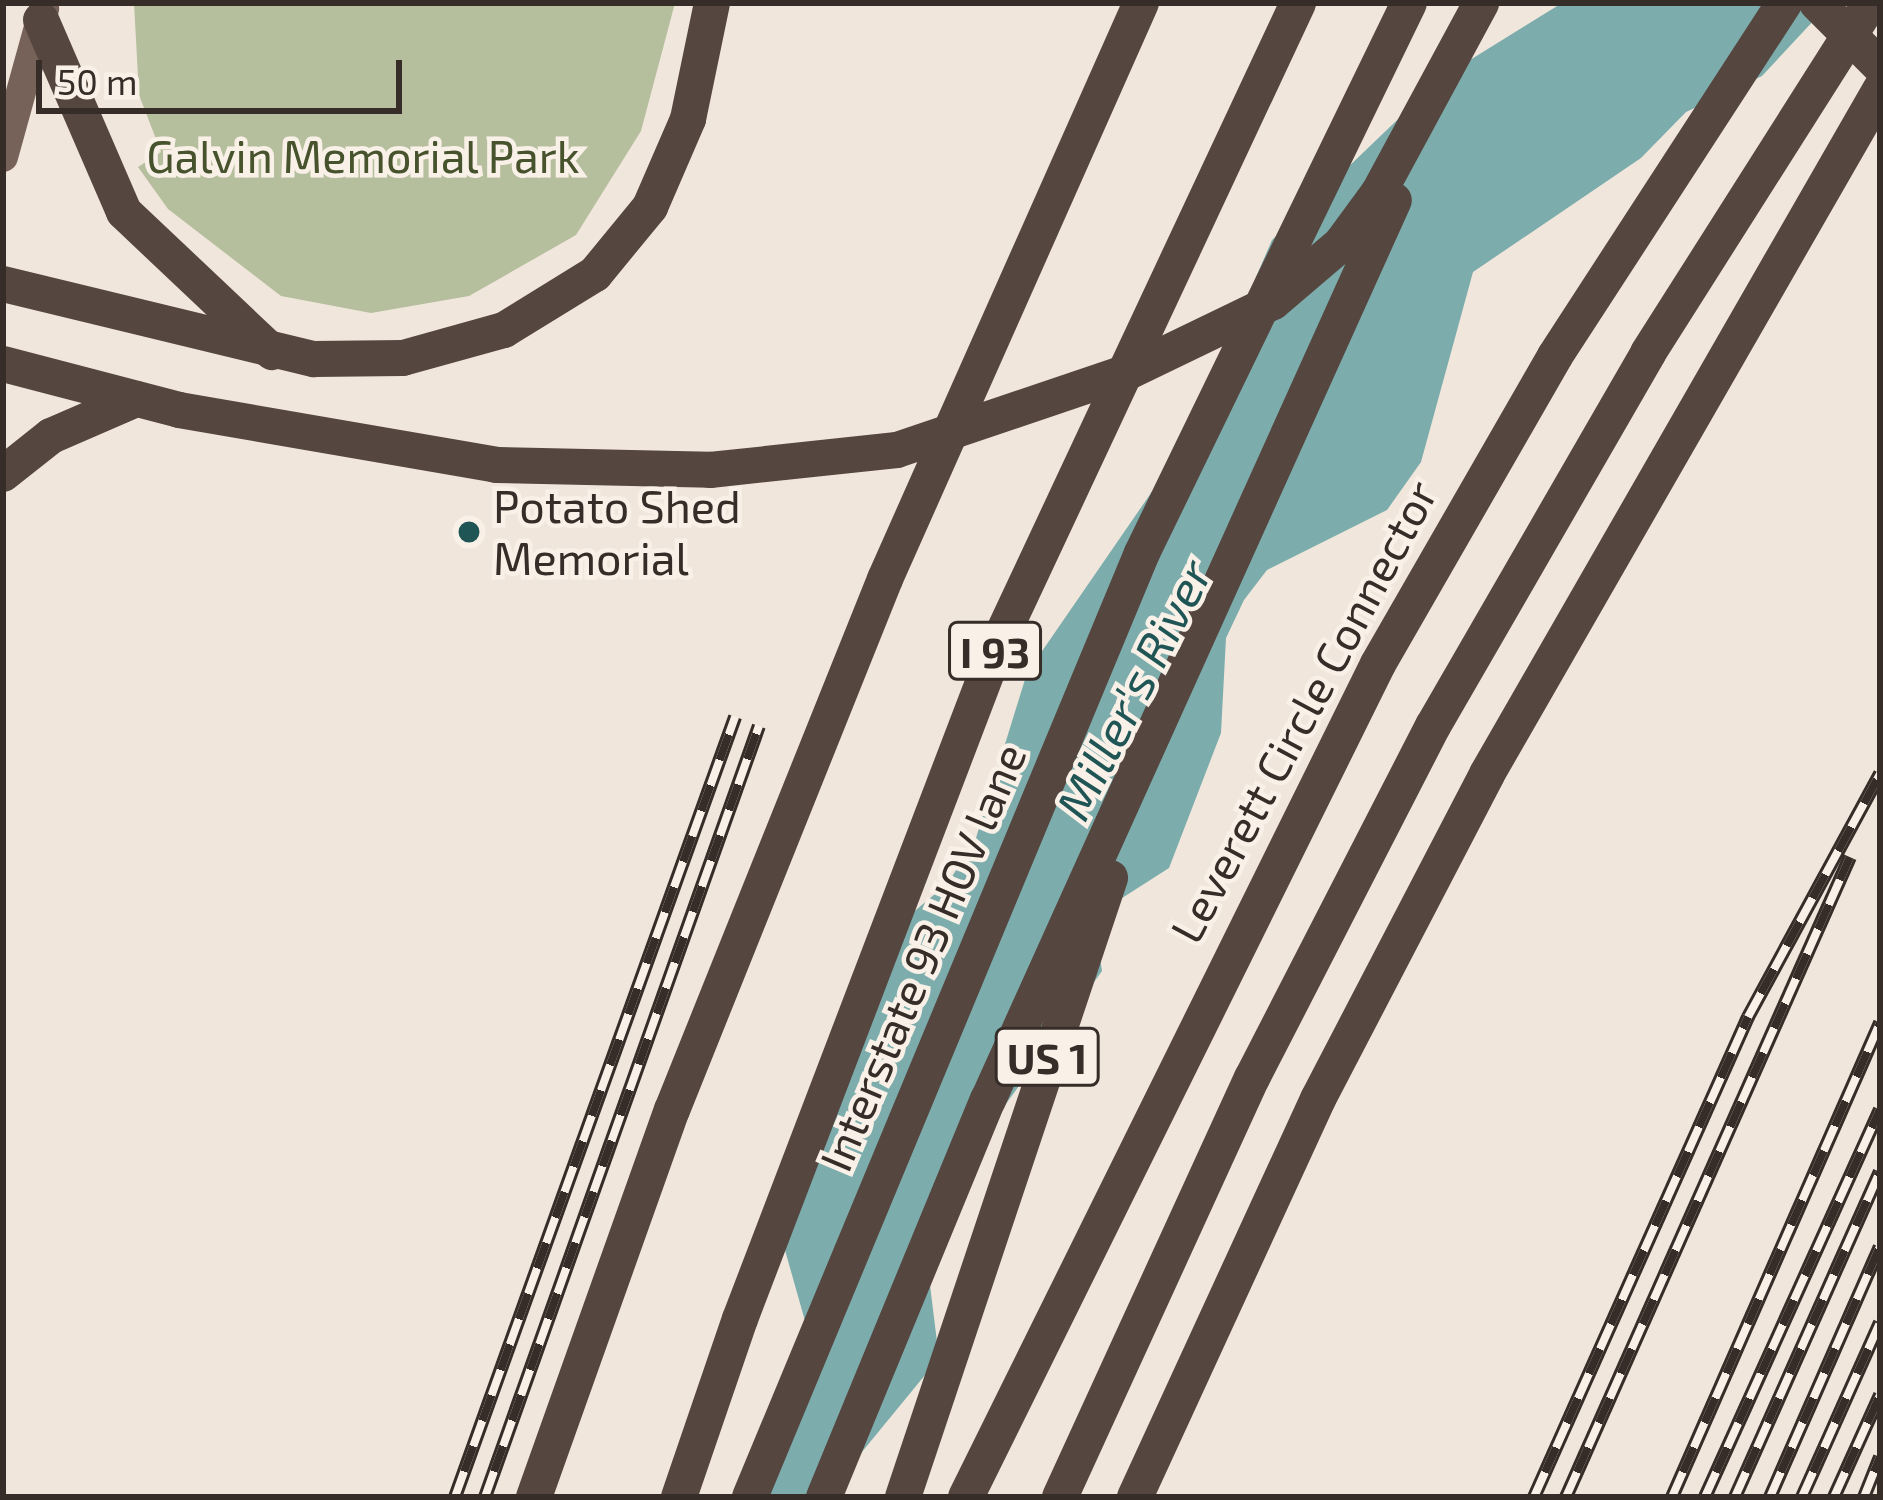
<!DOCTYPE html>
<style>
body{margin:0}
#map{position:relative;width:1883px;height:1500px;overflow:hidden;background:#f1e6dc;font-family:"Exo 2",sans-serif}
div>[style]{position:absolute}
.green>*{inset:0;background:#b5bf9d}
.water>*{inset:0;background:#7cadac}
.primary>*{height:30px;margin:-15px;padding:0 15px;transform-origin:15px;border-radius:15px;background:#77625a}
.motorway>*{height:36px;margin:-18px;padding:0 18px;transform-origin:18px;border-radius:18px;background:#564640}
.rail>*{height:14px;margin-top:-7px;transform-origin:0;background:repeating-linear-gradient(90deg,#f9f0e8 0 27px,#362c28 0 54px);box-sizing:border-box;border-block:3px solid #362c28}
.motorway-bridge>*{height:36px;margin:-18px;padding:0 18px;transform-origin:18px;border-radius:18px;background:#564640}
.dots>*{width:33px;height:33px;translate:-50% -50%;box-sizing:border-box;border:6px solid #f9f0e8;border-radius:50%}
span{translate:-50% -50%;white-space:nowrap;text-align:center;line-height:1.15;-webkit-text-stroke:9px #f9f0e8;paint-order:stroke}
.shield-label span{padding:3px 9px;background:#f9f0e8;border:3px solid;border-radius:9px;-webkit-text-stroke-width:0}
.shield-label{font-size:42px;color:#362c28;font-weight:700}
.park-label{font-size:45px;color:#47532d}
.poi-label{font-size:45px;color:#362c28}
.left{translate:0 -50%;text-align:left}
.street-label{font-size:45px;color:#362c28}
.water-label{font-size:48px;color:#205555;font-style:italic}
.frame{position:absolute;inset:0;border:6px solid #362c28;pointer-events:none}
.scale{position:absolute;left:36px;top:60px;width:366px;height:54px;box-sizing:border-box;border:6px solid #362c28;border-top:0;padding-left:15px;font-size:36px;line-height:42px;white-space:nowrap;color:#362c28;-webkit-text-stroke:9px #f9f0e8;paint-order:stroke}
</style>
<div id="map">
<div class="green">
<i style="clip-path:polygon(134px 3px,675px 3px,641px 131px,576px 235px,469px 296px,371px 313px,281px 296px,168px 209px,138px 167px,161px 152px,139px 95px)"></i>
</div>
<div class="water">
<i style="clip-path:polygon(1562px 3px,1830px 3px,1762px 76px,1686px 112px,1641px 158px,1473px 272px,1421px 462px,1387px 510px,1267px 570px,1244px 600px,1226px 638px,1221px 733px,1169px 868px,1119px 900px,1098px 944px,1102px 971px,995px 1119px,928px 1269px,939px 1358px,825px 1497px,749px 1497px,805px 1321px,783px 1243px,904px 920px,948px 883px,976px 838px,1027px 673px,1182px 448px,1272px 240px,1441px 78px)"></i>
</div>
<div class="primary">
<i style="left:3px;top:157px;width:154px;rotate:-74.5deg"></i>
</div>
<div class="motorway">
<i style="left:1817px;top:3px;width:89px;rotate:45deg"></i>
<i style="left:41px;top:20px;width:209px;rotate:66.6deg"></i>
<i style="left:124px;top:212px;width:204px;rotate:43.4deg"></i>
<i style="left:3px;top:284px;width:320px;rotate:13.6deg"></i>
<i style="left:314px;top:359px;width:89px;rotate:-0.6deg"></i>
<i style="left:403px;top:358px;width:105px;rotate:-15.5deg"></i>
<i style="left:504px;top:330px;width:107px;rotate:-31.6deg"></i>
<i style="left:595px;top:274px;width:87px;rotate:-50.6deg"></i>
<i style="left:650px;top:207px;width:96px;rotate:-66.6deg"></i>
<i style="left:688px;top:119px;width:118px;rotate:-78.3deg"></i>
<i style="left:3px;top:364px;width:182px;rotate:14.6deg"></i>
<i style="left:179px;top:410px;width:322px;rotate:9.8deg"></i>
<i style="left:496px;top:465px;width:214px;rotate:1.3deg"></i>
<i style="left:710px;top:470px;width:188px;rotate:-6.1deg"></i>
<i style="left:897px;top:450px;width:244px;rotate:-18.7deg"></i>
<i style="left:1128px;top:372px;width:161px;rotate:-25.8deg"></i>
<i style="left:1273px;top:302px;width:89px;rotate:-40.5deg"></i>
<i style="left:1341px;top:244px;width:64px;rotate:-53.8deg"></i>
<i style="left:1379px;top:192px;width:215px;rotate:-61.6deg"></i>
<i style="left:3px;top:474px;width:61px;rotate:-38.4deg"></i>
<i style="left:51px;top:436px;width:93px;rotate:-23.5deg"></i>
<i style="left:534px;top:1497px;width:411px;rotate:-70.4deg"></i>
<i style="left:672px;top:1110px;width:572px;rotate:-68.14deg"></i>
<i style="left:679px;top:1497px;width:188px;rotate:-71.1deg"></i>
<i style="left:824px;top:1497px;width:430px;rotate:-67.6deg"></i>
<i style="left:988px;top:1100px;width:987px;rotate:-65.72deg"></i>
<i style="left:903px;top:1497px;width:653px;rotate:-71.51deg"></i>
<i style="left:966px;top:1497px;width:929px;rotate:-63.68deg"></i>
<i style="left:1378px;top:664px;width:355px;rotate:-60.1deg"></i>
<i style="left:1555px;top:356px;width:421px;rotate:-57deg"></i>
<i style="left:1060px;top:1497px;width:461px;rotate:-65.4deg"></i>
<i style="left:1252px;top:1078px;width:396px;rotate:-62.8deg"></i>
<i style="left:1135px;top:1497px;width:438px;rotate:-65.3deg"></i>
<i style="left:1318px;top:1099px;width:366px;rotate:-62.5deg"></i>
<i style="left:1487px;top:774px;width:789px;rotate:-60.12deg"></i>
</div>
<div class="rail">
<i style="left:455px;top:1497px;width:829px;rotate:-70.25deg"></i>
<i style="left:485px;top:1497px;width:818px;rotate:-70.44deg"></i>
<i style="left:1534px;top:1497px;width:526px;rotate:-65.97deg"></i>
<i style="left:1748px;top:1017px;width:277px;rotate:-61.5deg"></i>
<i style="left:1566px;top:1497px;width:700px;rotate:-66.07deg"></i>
<i style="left:1672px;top:1497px;width:518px;rotate:-66.31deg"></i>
<i style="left:1705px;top:1497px;width:425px;rotate:-65.7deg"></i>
<i style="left:1735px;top:1497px;width:356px;rotate:-66deg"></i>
<i style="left:1770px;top:1497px;width:273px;rotate:-66.3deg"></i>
<i style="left:1802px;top:1497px;width:191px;rotate:-65.9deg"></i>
<i style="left:1834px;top:1497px;width:112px;rotate:-65.7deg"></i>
<i style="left:1864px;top:1497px;width:43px;rotate:-68.2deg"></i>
</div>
<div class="motorway-bridge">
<i style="left:885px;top:579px;width:630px;rotate:-66.04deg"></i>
<i style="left:1433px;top:726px;width:431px;rotate:-60deg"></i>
<i style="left:1648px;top:353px;width:414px;rotate:-57.6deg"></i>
<i style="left:740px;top:1319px;width:720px;rotate:-69.1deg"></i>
<i style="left:997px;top:646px;width:710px;rotate:-64.91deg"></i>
<i style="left:750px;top:1497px;width:1022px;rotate:-67.45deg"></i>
<i style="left:1142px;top:553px;width:611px;rotate:-64.11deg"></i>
</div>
<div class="dots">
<i style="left:469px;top:532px;background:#205555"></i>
</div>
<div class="shield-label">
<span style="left:995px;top:651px">I 93</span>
<span style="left:1047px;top:1057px">US 1</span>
</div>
<div class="park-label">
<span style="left:363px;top:156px">Galvin Memorial Park</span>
</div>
<div class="poi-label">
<span class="left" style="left:493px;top:532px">Potato Shed<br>Memorial</span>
</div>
<div class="street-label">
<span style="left:1303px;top:711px;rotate:-62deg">Leverett Circle Connector</span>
<span style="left:922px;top:957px;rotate:-67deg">Interstate 93 HOV lane</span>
</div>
<div class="water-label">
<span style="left:1133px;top:689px;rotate:-63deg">Miller's River</span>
</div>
<div class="frame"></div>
<div class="scale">50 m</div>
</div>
